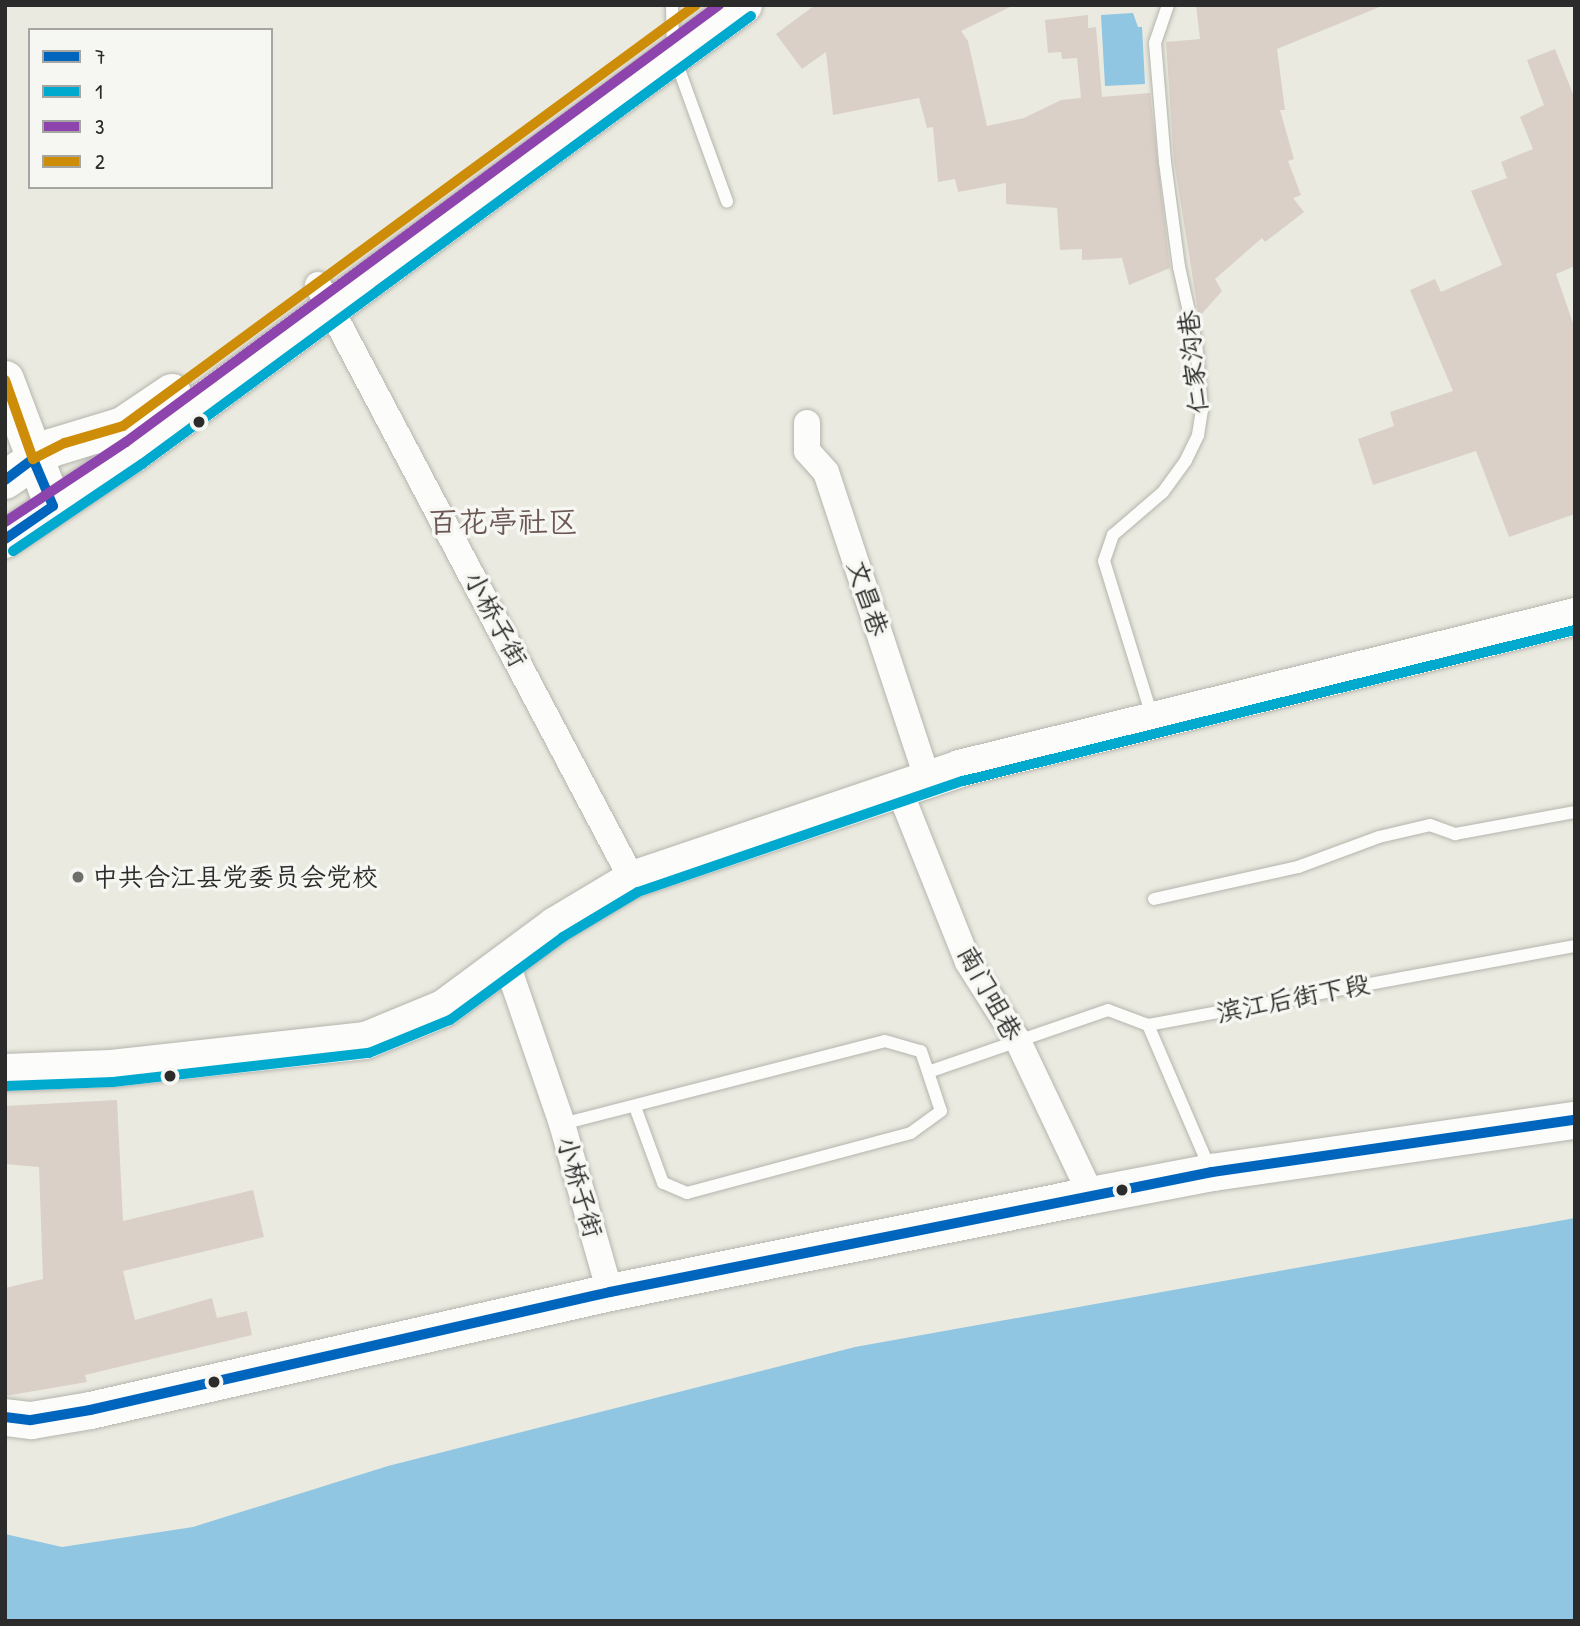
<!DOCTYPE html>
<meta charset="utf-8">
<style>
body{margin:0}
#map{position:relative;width:1580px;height:1626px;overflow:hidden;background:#eaeae0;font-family:"Patrick Hand","LXGW WenKai TC",sans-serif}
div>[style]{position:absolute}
.water>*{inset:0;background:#90c6e2}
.building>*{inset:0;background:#dad0c8}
.roads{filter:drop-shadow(0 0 2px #b5b5ae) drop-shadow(0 0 2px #b5b5ae)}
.lane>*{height:12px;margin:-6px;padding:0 6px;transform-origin:6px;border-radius:6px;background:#fcfcfa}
.street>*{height:26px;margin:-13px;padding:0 13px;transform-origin:13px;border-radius:13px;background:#fcfcfa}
.secondary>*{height:37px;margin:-18.5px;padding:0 18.5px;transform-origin:18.5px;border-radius:18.5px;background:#fcfcfa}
.primary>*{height:38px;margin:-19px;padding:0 19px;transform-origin:19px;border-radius:19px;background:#fcfcfa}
.bus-1>*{height:10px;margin:-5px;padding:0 5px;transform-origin:5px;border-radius:5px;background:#0065bd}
.bus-2>*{height:10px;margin:-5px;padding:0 5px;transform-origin:5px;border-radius:5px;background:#00a9ce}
.bus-3>*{height:10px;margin:-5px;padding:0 5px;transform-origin:5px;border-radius:5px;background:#8e44ad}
.bus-4>*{height:10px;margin:-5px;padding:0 5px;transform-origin:5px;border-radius:5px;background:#ce8d09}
.dots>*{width:19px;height:19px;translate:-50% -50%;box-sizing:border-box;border:4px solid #f6f6f2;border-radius:50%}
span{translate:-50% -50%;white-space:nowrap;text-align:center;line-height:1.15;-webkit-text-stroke:7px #f6f6f2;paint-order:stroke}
.street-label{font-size:26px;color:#2b2b2b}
.poi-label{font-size:26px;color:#2b2b2b}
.left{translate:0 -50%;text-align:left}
.quarter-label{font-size:30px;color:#6c5853}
.frame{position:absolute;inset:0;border:7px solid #2b2b2b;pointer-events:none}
.legend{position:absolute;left:28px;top:28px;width:245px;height:161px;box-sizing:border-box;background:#f6f6f2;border:2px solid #a5a5a2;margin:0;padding:9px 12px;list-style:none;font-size:21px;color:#2b2b2b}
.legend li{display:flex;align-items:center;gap:14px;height:35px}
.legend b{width:35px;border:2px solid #a5a5a2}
</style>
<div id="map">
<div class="water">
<i style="clip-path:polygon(1133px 13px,1138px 27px,1142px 27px,1145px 84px,1105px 86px,1101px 15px)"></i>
<i style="clip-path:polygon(1575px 1218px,1575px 1621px,5px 1621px,5px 1534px,62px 1547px,193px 1527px,388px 1466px,855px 1347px)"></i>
</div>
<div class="building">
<i style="clip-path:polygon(815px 5px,1014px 5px,961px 31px,968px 41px,987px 126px,1024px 118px,1061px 100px,1081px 98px,1077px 58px,1062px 59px,1061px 52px,1048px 53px,1045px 20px,1088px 15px,1088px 28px,1096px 27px,1102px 97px,1150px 93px,1170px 268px,1129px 285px,1122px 258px,1082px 260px,1082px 249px,1060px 250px,1057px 208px,1006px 204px,1006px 183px,958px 192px,955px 179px,938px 182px,933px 127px,927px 128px,919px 98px,833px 115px,826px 52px,802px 69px,776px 34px)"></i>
<i style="clip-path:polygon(1196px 5px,1382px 6px,1277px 49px,1285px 110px,1280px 110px,1294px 159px,1288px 161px,1301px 195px,1293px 198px,1304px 212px,1265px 242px,1262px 238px,1215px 279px,1222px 291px,1199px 317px,1174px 161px,1166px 42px,1200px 39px)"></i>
<i style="clip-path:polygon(1555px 49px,1575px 99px,1575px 266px,1556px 274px,1575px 329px,1575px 514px,1509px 537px,1476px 451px,1373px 485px,1358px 439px,1394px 426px,1390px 412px,1453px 391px,1410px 290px,1435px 279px,1441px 292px,1502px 265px,1471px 191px,1507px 178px,1501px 162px,1533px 149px,1520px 117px,1544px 105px,1527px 60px)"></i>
<i style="clip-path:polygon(117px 1100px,123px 1221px,253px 1190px,264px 1237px,123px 1271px,135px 1320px,212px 1298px,217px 1318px,247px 1311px,252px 1335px,85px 1375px,87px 1382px,5px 1396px,5px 1288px,43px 1279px,39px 1167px,5px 1164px,5px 1106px)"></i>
</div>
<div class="roads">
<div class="lane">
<i style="left:672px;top:5px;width:48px;rotate:88.8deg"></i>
<i style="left:673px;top:53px;width:158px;rotate:70deg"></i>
<i style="left:1152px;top:716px;width:162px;rotate:-107.2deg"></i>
<i style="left:1104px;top:561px;width:28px;rotate:-71deg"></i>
<i style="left:1113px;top:535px;width:66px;rotate:-40.7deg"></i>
<i style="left:1163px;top:492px;width:39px;rotate:-54deg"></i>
<i style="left:1186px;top:460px;width:28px;rotate:-64deg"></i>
<i style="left:1198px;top:435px;width:25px;rotate:-81deg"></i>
<i style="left:1202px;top:410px;width:67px;rotate:-95.1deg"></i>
<i style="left:1196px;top:343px;width:78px;rotate:-102.6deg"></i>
<i style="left:1179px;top:267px;width:106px;rotate:-97.6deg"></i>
<i style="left:1165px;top:162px;width:119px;rotate:-94.8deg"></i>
<i style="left:1155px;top:43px;width:40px;rotate:-71.1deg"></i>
<i style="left:1154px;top:899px;width:148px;rotate:-12.5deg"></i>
<i style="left:1298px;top:867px;width:86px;rotate:-20.3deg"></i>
<i style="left:1379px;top:837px;width:52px;rotate:-13.2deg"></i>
<i style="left:1430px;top:825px;width:27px;rotate:20deg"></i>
<i style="left:1455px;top:834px;width:122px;rotate:-10.4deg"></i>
<i style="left:1148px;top:1025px;width:157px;rotate:66.7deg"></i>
<i style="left:931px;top:1071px;width:187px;rotate:-19deg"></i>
<i style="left:1108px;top:1010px;width:43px;rotate:20.6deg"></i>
<i style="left:1148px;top:1025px;width:434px;rotate:-10.5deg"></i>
<i style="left:562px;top:1124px;width:333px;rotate:-14.4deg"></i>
<i style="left:885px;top:1041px;width:37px;rotate:16deg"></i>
<i style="left:921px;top:1051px;width:63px;rotate:71.6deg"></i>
<i style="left:941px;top:1111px;width:37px;rotate:144deg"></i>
<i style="left:911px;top:1133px;width:232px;rotate:165deg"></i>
<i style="left:687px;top:1193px;width:26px;rotate:-157deg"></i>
<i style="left:663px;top:1183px;width:81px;rotate:-110.2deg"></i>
</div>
<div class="street">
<i style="left:318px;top:285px;width:672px;rotate:62.14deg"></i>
<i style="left:807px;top:423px;width:28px;rotate:90deg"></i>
<i style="left:807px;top:451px;width:28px;rotate:48deg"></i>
<i style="left:826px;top:472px;width:322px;rotate:71.7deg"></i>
<i style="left:898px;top:787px;width:188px;rotate:68.2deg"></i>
<i style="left:968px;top:962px;width:93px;rotate:57.7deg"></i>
<i style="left:1018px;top:1041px;width:170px;rotate:64.6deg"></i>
<i style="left:507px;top:964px;width:169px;rotate:71deg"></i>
<i style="left:562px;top:1124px;width:175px;rotate:74.1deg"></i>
</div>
<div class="secondary">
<i style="left:5px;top:379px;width:136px;rotate:69.3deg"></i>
<i style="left:5px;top:1072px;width:106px;rotate:-2.2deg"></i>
<i style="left:111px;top:1068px;width:256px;rotate:-6.3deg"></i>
<i style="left:365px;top:1040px;width:84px;rotate:-22.3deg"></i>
<i style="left:443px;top:1008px;width:139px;rotate:-36.5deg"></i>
<i style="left:555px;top:925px;width:90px;rotate:-30.9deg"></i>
<i style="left:632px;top:879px;width:345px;rotate:-18.7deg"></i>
<i style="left:959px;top:768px;width:634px;rotate:-13.86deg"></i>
<i style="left:5px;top:1417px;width:26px;rotate:7deg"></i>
<i style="left:31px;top:1420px;width:60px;rotate:-9.6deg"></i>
<i style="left:90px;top:1410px;width:533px;rotate:-12.79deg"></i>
<i style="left:610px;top:1292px;width:491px;rotate:-11.4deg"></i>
<i style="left:1091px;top:1195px;width:123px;rotate:-10.8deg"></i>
<i style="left:1212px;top:1172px;width:367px;rotate:-8.2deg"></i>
</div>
<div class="primary">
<i style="left:5px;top:480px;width:56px;rotate:-34.8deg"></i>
<i style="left:51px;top:448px;width:75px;rotate:-17deg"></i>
<i style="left:123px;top:426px;width:59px;rotate:-34deg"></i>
<i style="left:5px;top:539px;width:155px;rotate:-33.7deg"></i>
<i style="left:134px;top:453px;width:756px;rotate:-36.34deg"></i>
</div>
</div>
<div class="bus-1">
<i style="left:5px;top:480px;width:35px;rotate:-37deg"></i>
<i style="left:33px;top:459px;width:51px;rotate:66.9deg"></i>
<i style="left:53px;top:506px;width:58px;rotate:145.5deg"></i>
<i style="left:5px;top:1417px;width:26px;rotate:7deg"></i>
<i style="left:31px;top:1420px;width:60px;rotate:-9.6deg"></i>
<i style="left:90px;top:1410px;width:533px;rotate:-12.79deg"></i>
<i style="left:610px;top:1292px;width:614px;rotate:-11.27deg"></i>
<i style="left:1212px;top:1172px;width:367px;rotate:-8.2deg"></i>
</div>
<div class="bus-2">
<i style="left:13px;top:551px;width:156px;rotate:-34deg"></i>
<i style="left:142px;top:464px;width:756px;rotate:-36.34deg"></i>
<i style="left:6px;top:1086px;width:107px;rotate:-2.1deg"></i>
<i style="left:113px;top:1082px;width:258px;rotate:-6.5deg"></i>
<i style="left:369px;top:1053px;width:87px;rotate:-22.2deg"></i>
<i style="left:450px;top:1020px;width:140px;rotate:-36.3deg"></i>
<i style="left:563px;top:937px;width:87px;rotate:-31deg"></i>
<i style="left:638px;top:892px;width:343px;rotate:-18.9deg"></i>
<i style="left:963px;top:781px;width:630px;rotate:-13.86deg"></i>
</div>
<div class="bus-3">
<i style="left:5px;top:522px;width:145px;rotate:-33.5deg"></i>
<i style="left:126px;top:442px;width:737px;rotate:-36.39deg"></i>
</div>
<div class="bus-4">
<i style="left:5px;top:380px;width:84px;rotate:70.5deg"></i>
<i style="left:33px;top:459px;width:36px;rotate:-27deg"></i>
<i style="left:65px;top:443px;width:60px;rotate:-16.3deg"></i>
<i style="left:123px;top:426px;width:711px;rotate:-36.31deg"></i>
</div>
<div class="dots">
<i style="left:199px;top:422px;background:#2b2b2b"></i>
<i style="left:78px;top:877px;background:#6e6e6a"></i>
<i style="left:170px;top:1076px;background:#2b2b2b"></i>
<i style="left:1122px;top:1190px;background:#2b2b2b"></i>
<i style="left:214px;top:1382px;background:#2b2b2b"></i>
</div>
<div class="street-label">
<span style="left:1193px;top:362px;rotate:-96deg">仁家沟巷</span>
<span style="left:868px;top:598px;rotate:72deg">文昌巷</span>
<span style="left:496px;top:619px;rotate:62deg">小桥子街</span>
<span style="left:990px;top:993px;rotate:61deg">南门咀巷</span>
<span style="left:1293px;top:998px;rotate:-11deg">滨江后街下段</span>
<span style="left:580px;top:1187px;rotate:74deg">小桥子街</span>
</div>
<div class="poi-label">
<span class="left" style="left:92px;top:877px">中共合江县党委员会党校</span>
</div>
<div class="quarter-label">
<span style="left:503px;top:521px">百花亭社区</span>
</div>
<div class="frame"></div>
<ul class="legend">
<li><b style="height:9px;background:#0065bd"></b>7</li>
<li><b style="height:9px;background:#00a9ce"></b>1</li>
<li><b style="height:9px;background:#8e44ad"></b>3</li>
<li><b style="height:9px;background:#ce8d09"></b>2</li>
</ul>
</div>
